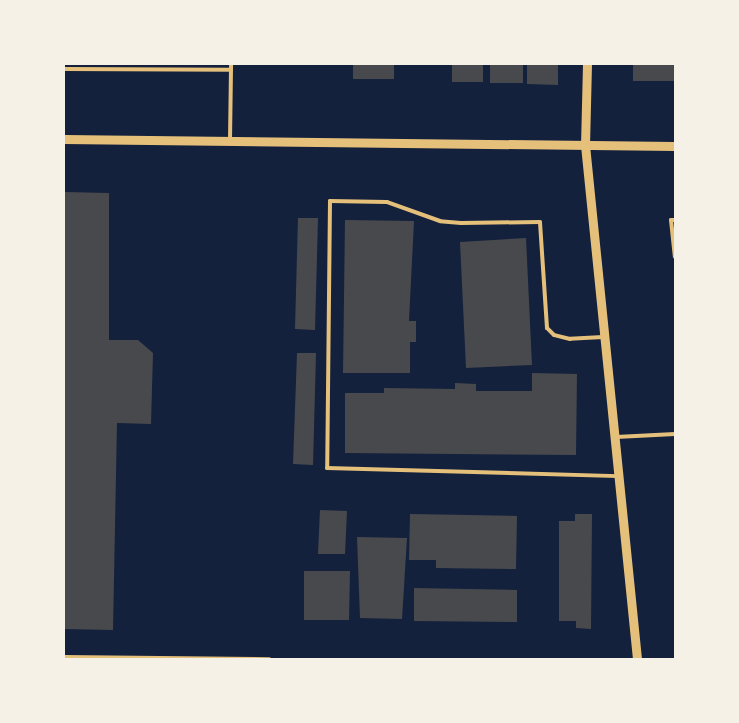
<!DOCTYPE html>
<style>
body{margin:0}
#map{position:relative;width:739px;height:723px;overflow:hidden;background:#14213d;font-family:Montserrat,sans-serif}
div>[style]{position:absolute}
.building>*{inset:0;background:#48494c}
.service>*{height:4px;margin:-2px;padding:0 2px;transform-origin:2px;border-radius:2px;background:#e5c07b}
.minor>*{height:5px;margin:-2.5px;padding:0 2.5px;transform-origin:2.5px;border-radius:2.5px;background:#e5c07b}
.tertiary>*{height:9px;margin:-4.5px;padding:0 4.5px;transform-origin:4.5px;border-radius:4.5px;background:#e5c07b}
span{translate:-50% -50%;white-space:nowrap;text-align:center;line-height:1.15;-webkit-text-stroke:5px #f6f1e7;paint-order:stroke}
.frame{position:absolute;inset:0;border:65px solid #f6f1e7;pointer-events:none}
</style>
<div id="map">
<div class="building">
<i style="clip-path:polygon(353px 64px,394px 64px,394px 79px,353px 79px)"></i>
<i style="clip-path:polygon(452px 64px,483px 64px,483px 82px,452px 82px)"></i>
<i style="clip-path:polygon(490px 64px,523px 64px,523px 83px,490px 83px)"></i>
<i style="clip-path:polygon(527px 64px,558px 64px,558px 85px,527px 84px)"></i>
<i style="clip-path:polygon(633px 64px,675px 64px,675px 81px,633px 81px)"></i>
<i style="clip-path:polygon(64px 192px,109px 193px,109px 340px,138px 340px,153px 353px,151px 424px,117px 423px,113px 630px,64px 629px)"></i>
<i style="clip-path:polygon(298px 218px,318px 218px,315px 330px,295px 329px)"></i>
<i style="clip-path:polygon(345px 220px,414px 221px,409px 321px,416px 321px,416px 342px,410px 342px,410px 373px,343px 373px)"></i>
<i style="clip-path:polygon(526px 238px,532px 365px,466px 368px,460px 242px)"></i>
<i style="clip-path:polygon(297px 353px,316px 353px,313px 465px,293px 464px)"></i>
<i style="clip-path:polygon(532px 373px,577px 374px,576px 455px,345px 453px,345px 393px,384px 393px,384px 388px,455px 389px,455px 383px,476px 384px,476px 391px,532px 391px)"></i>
<i style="clip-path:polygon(320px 510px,347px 511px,345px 554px,318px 554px)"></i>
<i style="clip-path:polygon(410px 514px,517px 516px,516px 569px,436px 568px,436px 560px,409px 560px)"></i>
<i style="clip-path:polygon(575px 514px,592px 514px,591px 629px,576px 628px,576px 621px,559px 621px,559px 521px,575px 521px)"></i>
<i style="clip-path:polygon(357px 537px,407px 538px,402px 619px,360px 618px)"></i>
<i style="clip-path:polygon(304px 571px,350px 571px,349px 620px,304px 620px)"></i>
<i style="clip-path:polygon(414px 588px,517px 590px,517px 622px,414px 621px)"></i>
</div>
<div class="service">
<i style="left:64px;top:69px;width:167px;rotate:0.3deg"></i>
<i style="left:230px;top:140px;width:76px;rotate:-89.2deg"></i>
<i style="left:675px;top:220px;width:4px;rotate:180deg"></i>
<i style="left:671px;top:220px;width:37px;rotate:84deg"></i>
<i style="left:603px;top:337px;width:33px;rotate:177deg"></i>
<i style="left:570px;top:339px;width:16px;rotate:-166deg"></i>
<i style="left:554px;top:335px;width:10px;rotate:-135deg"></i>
<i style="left:547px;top:328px;width:106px;rotate:-93.8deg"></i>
<i style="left:540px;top:222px;width:79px;rotate:179.3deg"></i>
<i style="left:461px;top:223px;width:21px;rotate:-175deg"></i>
<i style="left:440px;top:221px;width:56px;rotate:-160.3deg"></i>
<i style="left:387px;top:202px;width:57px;rotate:-179deg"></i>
<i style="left:330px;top:201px;width:267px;rotate:90.6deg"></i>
<i style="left:327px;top:468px;width:291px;rotate:1.6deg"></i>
<i style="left:616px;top:437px;width:59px;rotate:-2.9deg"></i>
</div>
<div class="minor">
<i style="left:64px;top:657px;width:205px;rotate:0.6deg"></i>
</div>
<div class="tertiary">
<i style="left:587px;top:64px;width:81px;rotate:91.4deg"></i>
<i style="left:585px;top:145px;width:517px;rotate:84.22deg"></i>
<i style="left:64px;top:139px;width:611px;rotate:0.66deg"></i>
</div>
<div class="frame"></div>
</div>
